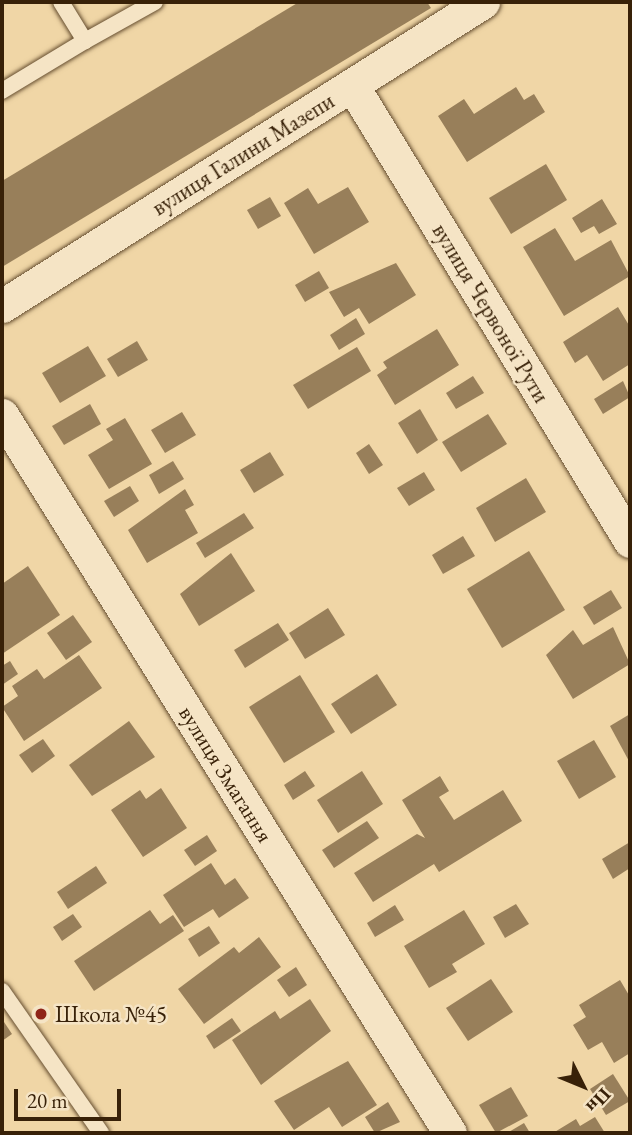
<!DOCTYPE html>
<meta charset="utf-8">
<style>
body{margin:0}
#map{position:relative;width:632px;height:1135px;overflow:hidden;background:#f0d6a6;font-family:"EB Garamond",serif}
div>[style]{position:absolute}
.building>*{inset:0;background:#987f5a}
.roads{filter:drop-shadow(0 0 2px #664e30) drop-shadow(0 0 2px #664e30)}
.lane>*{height:16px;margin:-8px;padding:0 8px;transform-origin:8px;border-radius:8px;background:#f5e4c5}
.street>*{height:33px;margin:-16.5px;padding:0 16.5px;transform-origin:16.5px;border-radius:16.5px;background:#f5e4c5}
.dots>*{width:19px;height:19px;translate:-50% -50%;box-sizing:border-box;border:4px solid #f5e4c5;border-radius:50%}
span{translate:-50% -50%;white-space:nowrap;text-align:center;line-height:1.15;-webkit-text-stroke:5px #f5e4c5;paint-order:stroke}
.street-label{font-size:23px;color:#382108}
.poi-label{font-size:23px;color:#382108}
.left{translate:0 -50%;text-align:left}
.frame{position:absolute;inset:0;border:4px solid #382108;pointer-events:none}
.north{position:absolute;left:548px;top:1051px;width:70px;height:70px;-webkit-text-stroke:5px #f5e4c5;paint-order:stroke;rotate:133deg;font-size:19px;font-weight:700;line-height:28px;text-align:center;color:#382108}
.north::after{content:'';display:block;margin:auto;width:24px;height:32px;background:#382108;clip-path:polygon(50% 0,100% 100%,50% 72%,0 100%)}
.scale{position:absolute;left:14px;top:1089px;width:107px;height:32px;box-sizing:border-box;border:4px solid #382108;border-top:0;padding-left:9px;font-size:21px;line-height:24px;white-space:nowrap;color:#382108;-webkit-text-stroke:5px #f5e4c5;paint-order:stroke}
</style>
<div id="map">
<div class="building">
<i style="clip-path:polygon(299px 2px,427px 2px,431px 8px,2px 267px,2px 181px)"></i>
<i style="clip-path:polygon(516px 87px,524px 100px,534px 94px,545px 112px,467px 162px,438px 116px,464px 99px,474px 114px)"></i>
<i style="clip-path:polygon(546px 164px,567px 200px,511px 234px,489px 198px)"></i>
<i style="clip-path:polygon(348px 187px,369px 222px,314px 254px,284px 203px,308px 188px,318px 204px)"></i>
<i style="clip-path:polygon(270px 197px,281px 216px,258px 229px,247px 210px)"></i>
<i style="clip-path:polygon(602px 199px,617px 224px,599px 234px,594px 226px,581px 233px,572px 218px)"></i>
<i style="clip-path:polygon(555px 228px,575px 261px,611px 240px,630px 276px,564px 316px,523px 247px)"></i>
<i style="clip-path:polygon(396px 263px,416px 295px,369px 324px,359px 308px,344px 317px,329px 292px)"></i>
<i style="clip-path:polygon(319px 271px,329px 288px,305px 302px,295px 285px)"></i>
<i style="clip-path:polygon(618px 307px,630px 327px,630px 364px,603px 381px,587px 355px,575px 363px,563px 342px)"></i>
<i style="clip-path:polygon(356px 318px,365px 334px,339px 350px,330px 335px)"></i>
<i style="clip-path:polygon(437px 329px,459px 365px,395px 405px,377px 375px,387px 368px,383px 362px)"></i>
<i style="clip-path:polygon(137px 341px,148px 360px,118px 377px,107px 359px)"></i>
<i style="clip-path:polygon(88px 346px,106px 376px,60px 403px,42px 373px)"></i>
<i style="clip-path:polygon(357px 347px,371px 371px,308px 409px,293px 385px)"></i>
<i style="clip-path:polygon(473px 376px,484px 393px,456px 409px,446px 393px)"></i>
<i style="clip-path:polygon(623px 381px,630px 397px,603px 414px,594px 399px)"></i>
<i style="clip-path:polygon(90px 404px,101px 424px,64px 445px,52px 426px)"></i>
<i style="clip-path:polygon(420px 409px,438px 440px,417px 454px,398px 423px)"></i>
<i style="clip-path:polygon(182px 412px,196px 435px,165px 453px,151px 430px)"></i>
<i style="clip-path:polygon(488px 414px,507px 444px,461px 472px,442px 442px)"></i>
<i style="clip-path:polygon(125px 418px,152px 464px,109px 489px,88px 455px,113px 440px,106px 429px)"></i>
<i style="clip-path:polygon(369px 444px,383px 465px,369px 474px,356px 453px)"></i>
<i style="clip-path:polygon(270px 452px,284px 475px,254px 493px,240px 470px)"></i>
<i style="clip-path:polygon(173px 461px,184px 479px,159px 494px,149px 475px)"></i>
<i style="clip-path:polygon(424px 472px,435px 490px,409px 506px,397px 488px)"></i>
<i style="clip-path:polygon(526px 478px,546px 512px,495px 542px,476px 508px)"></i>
<i style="clip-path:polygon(130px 486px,139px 501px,114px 517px,104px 501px)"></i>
<i style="clip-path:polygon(185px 489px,194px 505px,185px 510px,198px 533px,147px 563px,128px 530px)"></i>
<i style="clip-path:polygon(244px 513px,254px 528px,205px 558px,196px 543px)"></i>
<i style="clip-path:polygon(463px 536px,475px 556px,443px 574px,432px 555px)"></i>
<i style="clip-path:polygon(529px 551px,565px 610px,502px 648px,467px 589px)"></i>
<i style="clip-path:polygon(231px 553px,255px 591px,199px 626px,180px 594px)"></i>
<i style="clip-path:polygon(28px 566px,60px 615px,2px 654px,2px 584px)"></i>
<i style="clip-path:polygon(611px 590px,622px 608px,594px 625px,583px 607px)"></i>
<i style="clip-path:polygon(328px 608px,345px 635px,305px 659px,289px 633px)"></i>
<i style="clip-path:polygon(73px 615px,92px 642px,66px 660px,47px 633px)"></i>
<i style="clip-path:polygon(278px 623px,289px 640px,245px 668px,234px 650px)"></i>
<i style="clip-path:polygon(613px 627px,630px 664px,573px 699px,546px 655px,573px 630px,583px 645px)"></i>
<i style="clip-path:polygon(79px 655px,102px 688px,24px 741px,2px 707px,18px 696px,12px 686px,37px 669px,44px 679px)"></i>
<i style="clip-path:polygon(10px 661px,18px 674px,2px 685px,2px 666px)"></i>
<i style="clip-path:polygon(377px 674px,397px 705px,351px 734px,331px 704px)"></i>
<i style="clip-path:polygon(300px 675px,335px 732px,284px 763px,249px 707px)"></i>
<i style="clip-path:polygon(630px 714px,630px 763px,610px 726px)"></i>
<i style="clip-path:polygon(129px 721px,155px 757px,92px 796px,69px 765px)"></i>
<i style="clip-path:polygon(43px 739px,55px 756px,32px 773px,19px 755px)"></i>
<i style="clip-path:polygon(594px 740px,616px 777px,579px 799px,557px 761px)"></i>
<i style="clip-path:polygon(305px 771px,315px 786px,293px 800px,284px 785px)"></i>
<i style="clip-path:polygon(362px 771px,383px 804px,338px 833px,317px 800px)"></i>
<i style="clip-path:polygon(440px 776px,449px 791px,439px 797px,454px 820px,503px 790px,522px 821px,439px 872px,434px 864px,373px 902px,354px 873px,417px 834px,425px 838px,402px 800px)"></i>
<i style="clip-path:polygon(161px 788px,187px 828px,143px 857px,111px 810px,140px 790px,146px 799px)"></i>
<i style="clip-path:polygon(367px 821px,379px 838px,334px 868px,322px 850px)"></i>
<i style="clip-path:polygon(207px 835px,217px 851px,195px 866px,184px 850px)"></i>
<i style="clip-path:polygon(630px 842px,630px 868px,613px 879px,602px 859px)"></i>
<i style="clip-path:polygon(211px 863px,225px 885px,235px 878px,249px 898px,219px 918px,213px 909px,184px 927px,163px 895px)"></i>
<i style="clip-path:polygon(96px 866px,107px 883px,68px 909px,57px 892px)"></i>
<i style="clip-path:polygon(516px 904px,529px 924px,505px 938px,493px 917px)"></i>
<i style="clip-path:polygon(395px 905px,404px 920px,375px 937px,367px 923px)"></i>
<i style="clip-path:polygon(150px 910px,160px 924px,173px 915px,184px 931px,94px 991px,74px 961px)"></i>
<i style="clip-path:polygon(464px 910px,485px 944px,452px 964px,457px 972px,429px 988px,404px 946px)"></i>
<i style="clip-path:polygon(73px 914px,82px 927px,62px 941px,53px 927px)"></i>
<i style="clip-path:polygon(209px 926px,220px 943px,199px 957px,188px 939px)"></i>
<i style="clip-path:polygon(259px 937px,281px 967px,204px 1024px,178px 989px,234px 947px,239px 953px)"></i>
<i style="clip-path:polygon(296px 967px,307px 985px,289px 997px,277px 980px)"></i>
<i style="clip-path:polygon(491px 979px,513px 1012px,468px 1041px,446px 1008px)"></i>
<i style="clip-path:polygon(620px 980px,630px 997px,630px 1053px,614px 1063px,602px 1042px,588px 1050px,573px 1025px,586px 1017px,579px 1005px)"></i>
<i style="clip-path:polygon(310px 999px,331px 1031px,261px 1085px,232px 1040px,275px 1011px,280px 1019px)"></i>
<i style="clip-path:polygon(232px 1018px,241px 1031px,214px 1049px,206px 1036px)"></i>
<i style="clip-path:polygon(2px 1019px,12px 1034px,2px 1041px)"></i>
<i style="clip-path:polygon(348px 1061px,377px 1105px,342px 1127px,329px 1107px,294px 1130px,274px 1101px)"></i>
<i style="clip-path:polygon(613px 1074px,630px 1101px,606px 1115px,590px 1089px)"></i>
<i style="clip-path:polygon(511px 1087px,528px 1116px,496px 1133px,479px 1105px)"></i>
<i style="clip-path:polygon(388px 1102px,400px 1122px,375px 1133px,365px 1117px)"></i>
<i style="clip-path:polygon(595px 1117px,605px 1133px,553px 1133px,576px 1119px,580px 1126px)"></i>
<i style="clip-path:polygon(524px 1123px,530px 1133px,507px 1133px)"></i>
</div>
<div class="roads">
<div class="lane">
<i style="left:61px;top:2px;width:46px;rotate:58.4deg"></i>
<i style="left:85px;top:41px;width:80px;rotate:-29.1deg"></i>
<i style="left:2px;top:91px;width:97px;rotate:-31.1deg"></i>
<i style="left:2px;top:991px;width:173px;rotate:55.1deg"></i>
</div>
<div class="street">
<i style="left:352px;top:85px;width:534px;rotate:58.63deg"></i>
<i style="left:2px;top:306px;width:569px;rotate:-32.29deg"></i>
<i style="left:2px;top:415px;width:846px;rotate:58.04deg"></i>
</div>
</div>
<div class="dots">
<i style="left:41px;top:1014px;background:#8f2418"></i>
</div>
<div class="street-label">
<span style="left:243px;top:154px;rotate:-32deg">вулиця Галини Мазепи</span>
<span style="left:491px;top:313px;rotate:59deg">вулиця Червоної Рути</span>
<span style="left:226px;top:774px;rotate:58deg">вулиця Змагання</span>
</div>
<div class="poi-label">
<span class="left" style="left:55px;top:1014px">Школа №45</span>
</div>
<div class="frame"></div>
<div class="north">Пн</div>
<div class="scale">20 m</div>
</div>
